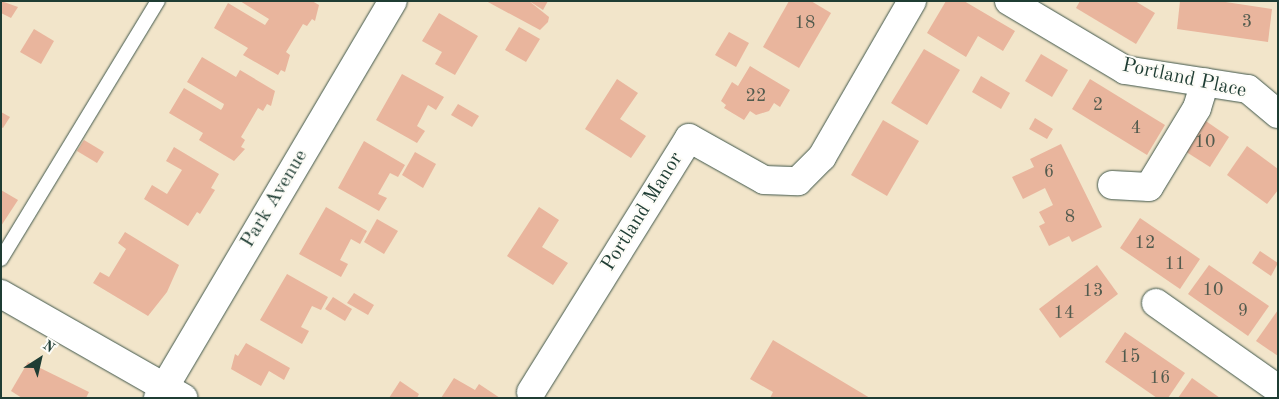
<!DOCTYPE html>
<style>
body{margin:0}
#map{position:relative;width:1279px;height:399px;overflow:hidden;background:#f2e5ca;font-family:"Old Standard TT",serif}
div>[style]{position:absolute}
.building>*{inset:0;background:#e9b59d}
.roads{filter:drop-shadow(0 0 1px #3f564a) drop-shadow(0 0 1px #3f564a)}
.lane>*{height:14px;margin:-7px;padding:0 7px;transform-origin:7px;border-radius:7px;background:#fff}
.street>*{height:28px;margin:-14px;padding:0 14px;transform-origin:14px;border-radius:14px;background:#fff}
span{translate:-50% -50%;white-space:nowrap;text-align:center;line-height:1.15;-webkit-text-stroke:4px #fdfcf7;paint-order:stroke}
.number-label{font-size:18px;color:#525b4e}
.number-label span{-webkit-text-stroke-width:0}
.street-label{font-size:20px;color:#1f3d34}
.frame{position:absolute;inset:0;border:2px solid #1f3d34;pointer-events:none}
.north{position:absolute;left:15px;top:334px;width:50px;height:50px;-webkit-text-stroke:4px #fdfcf7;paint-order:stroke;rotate:35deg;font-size:14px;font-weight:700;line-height:20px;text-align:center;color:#1f3d34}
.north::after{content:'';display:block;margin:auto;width:18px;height:22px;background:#1f3d34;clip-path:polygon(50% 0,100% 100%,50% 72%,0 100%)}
</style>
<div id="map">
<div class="building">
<i style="clip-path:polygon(1px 1px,18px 7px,11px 18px,1px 13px)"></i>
<i style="clip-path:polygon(240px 1px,312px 1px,319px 5px,315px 21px,312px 19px,307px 26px,303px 24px,286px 52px,290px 55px,285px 72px,281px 70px,278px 75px,243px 55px,248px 48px,214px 28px,228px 3px,265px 25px,269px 19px)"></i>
<i style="clip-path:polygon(486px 1px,529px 1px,549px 17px,548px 22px,540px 30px)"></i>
<i style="clip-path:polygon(529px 1px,548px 1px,543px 10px)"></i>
<i style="clip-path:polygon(789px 1px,811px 1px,831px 13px,799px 68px,763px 47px)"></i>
<i style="clip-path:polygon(946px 1px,964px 1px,1015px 31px,1003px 51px,978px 36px,966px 57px,927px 33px)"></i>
<i style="clip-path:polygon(1080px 1px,1135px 1px,1155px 13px,1136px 44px,1076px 8px)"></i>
<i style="clip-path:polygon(1180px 1px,1219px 1px,1272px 9px,1268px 42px,1177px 29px)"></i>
<i style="clip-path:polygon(439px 13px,478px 36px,455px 75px,435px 64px,442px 52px,422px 41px)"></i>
<i style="clip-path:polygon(519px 27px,540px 39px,526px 62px,505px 50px)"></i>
<i style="clip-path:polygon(34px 29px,54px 41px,41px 64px,20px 52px)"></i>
<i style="clip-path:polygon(729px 32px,749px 43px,736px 67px,715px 55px)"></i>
<i style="clip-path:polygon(924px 49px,960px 70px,927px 125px,891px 103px)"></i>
<i style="clip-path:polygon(1041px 54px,1068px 70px,1052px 97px,1025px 81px)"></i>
<i style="clip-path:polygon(202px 57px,236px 77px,240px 70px,275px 91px,271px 106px,267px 104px,263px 111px,258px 108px,241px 137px,245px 140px,241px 147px,245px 149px,234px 161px,199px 140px,203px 133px,169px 113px,184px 88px,221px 110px,223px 107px,224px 104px,187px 82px)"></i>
<i style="clip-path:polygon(750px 66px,790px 90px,780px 107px,774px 103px,769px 111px,756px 115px,750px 111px,744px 120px,724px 108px,726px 105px,721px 101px,732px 82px,738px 86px)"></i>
<i style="clip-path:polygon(402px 74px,444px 97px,436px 110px,428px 105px,417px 126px,425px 131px,417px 143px,376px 120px)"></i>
<i style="clip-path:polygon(981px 76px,1010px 93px,1001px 109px,972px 92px)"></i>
<i style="clip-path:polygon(617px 79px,638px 93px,620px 119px,646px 136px,631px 158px,585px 129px)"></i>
<i style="clip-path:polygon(1090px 79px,1165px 125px,1147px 155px,1072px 109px)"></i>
<i style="clip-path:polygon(458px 104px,479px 116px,472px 127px,451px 115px)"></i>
<i style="clip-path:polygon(1px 112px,10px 117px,3px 128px,1px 127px)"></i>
<i style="clip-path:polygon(1200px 117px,1229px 137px,1210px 167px,1180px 148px)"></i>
<i style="clip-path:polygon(1035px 118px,1053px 129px,1047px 139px,1029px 129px)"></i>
<i style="clip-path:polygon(883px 120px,919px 141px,887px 196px,851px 175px)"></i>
<i style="clip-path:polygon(84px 140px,104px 152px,97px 163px,77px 151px)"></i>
<i style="clip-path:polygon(364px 141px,405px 165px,398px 177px,390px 173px,378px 194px,387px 198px,379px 211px,338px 188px)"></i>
<i style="clip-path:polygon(1061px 144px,1102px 227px,1072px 242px,1069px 236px,1049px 246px,1039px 226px,1045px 223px,1039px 212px,1053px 205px,1045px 188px,1023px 199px,1012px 177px,1034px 167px,1030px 159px)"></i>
<i style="clip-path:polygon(1247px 146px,1278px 169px,1278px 190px,1267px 204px,1227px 175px)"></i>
<i style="clip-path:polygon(174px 147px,219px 174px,211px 188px,215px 190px,200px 214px,197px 212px,188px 226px,144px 199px,152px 185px,167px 194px,182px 170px,166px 161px)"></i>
<i style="clip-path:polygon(415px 152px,436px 164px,423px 188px,402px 175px)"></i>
<i style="clip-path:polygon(1px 190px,18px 200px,1px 226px)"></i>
<i style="clip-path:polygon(326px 207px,367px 231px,360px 244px,351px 239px,340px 260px,348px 264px,341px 277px,299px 254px)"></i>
<i style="clip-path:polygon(539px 207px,559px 220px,542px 247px,568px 263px,553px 285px,507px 256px)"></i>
<i style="clip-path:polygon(1140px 218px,1200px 259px,1180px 289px,1120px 248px)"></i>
<i style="clip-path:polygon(377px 219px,398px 231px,384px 254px,364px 242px)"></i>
<i style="clip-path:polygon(125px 232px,179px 265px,167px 292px,148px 316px,93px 283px,100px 272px,109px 277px,126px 249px,118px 243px)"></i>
<i style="clip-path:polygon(1260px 251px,1278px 263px,1271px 276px,1252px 263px)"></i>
<i style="clip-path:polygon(1097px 265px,1118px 294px,1060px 338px,1039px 309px)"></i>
<i style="clip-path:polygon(1209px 265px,1269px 306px,1248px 336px,1188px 294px)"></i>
<i style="clip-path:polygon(287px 274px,328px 297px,321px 310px,312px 306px,301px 327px,309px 331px,302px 344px,260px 320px)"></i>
<i style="clip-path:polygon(354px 293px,374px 305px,368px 315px,347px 303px)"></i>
<i style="clip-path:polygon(333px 297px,352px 309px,345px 321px,325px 309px)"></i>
<i style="clip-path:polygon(1278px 310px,1278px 356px,1256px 341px)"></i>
<i style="clip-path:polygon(1125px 332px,1185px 373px,1168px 398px,1157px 398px,1105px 362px)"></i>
<i style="clip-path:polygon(773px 340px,870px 398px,770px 398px,773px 392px,750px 379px)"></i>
<i style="clip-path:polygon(246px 343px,290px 368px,284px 380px,269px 371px,261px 386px,231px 369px,235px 354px,238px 356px)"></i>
<i style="clip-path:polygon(28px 362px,89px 392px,86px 398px,22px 398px,11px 391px)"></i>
<i style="clip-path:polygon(454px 378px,475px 390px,479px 384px,500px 398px,441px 398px)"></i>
<i style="clip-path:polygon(1192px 378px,1220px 398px,1178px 398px)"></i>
<i style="clip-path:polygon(400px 381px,419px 394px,417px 398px,389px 398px)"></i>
</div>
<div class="roads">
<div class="lane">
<i style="left:1px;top:259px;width:302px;rotate:-58.7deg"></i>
</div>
<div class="street">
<i style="left:1009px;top:1px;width:135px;rotate:30.7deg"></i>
<i style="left:1125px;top:70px;width:124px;rotate:8.8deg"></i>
<i style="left:1248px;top:89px;width:39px;rotate:40deg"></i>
<i style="left:1112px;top:185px;width:37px;rotate:3deg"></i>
<i style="left:1149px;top:187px;width:92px;rotate:-58.7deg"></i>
<i style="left:1197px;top:108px;width:27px;rotate:-73deg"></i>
<i style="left:1px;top:294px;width:210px;rotate:29.7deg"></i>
<i style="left:1156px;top:303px;width:149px;rotate:35.2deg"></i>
<i style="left:531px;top:392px;width:299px;rotate:-58.1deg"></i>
<i style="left:689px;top:138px;width:86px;rotate:29.2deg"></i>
<i style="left:764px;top:180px;width:34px;rotate:2deg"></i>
<i style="left:798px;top:181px;width:34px;rotate:-45deg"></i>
<i style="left:822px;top:157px;width:180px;rotate:-60deg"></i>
<i style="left:158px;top:398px;width:461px;rotate:-59.4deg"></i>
</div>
</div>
<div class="number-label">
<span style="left:1247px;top:22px">3</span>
<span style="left:805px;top:23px">18</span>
<span style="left:756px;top:96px">22</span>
<span style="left:1098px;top:105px">2</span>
<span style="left:1136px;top:128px">4</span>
<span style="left:1205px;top:142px">10</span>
<span style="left:1049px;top:172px">6</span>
<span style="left:1070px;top:217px">8</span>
<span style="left:1145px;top:243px">12</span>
<span style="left:1175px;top:264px">11</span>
<span style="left:1213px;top:290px">10</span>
<span style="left:1093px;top:291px">13</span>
<span style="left:1243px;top:311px">9</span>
<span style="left:1064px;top:313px">14</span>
<span style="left:1130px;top:357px">15</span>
<span style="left:1160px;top:378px">16</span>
</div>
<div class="street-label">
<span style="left:1184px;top:79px;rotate:12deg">Portland Place</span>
<span style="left:275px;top:199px;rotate:-59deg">Park Avenue</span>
<span style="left:643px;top:212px;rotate:-58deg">Portland Manor</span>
</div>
<div class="frame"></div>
<div class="north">N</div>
</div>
